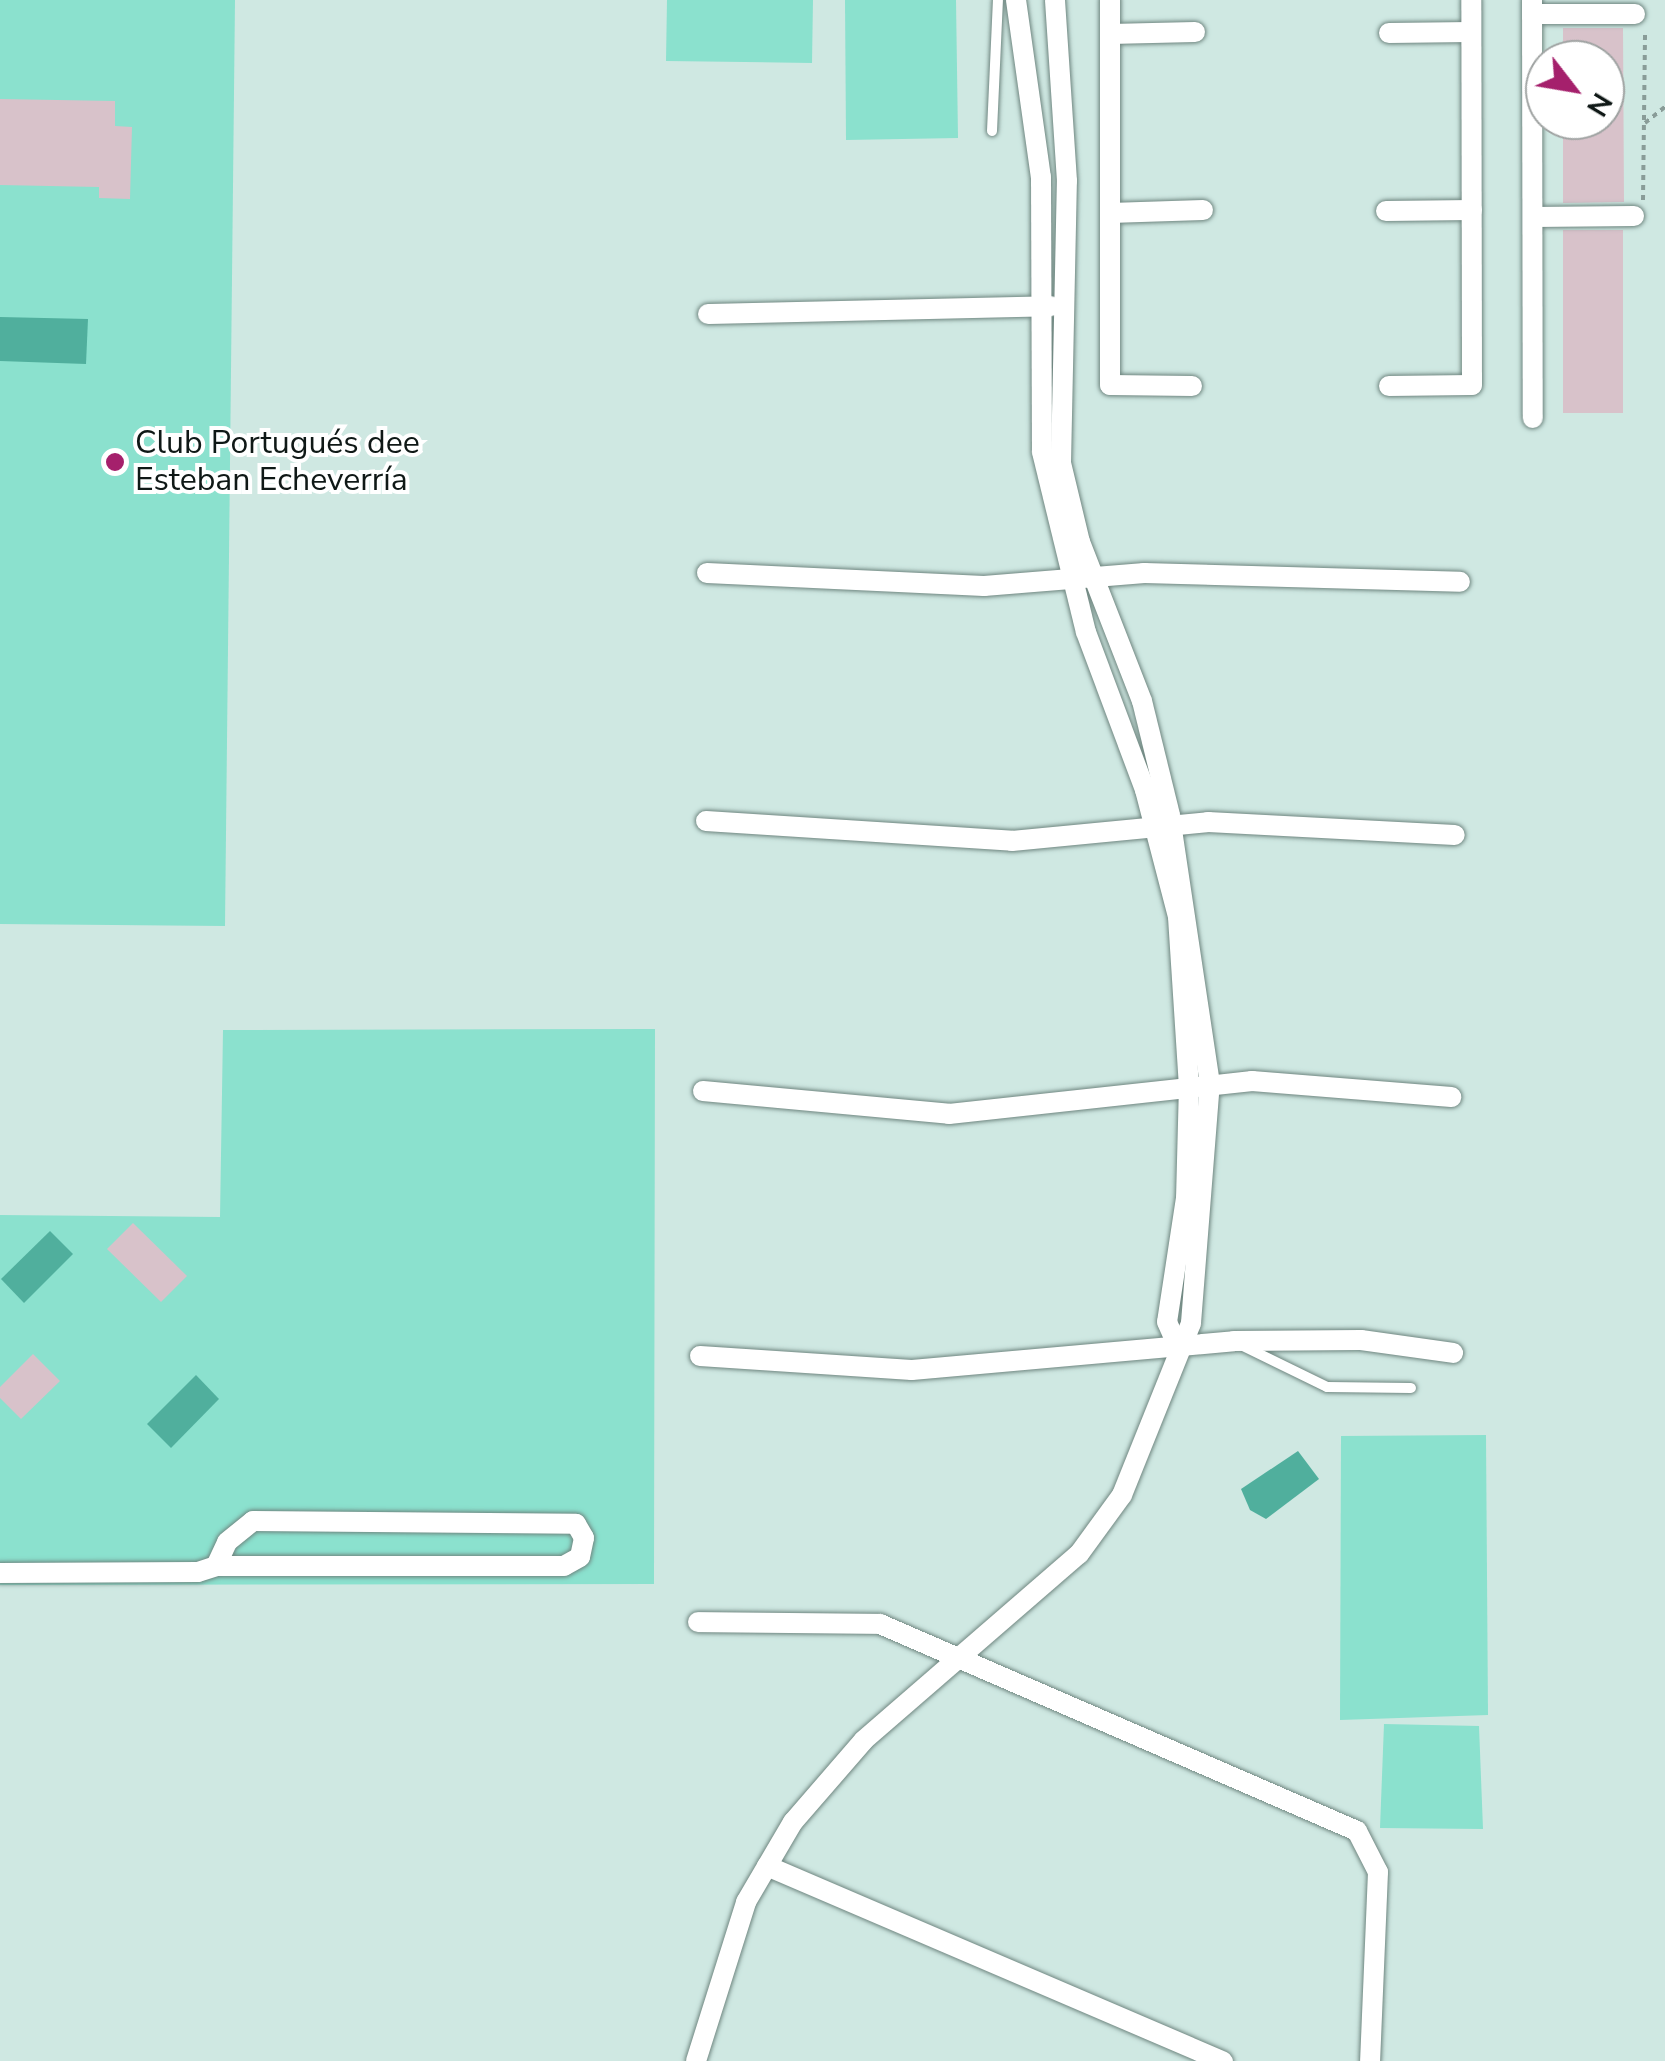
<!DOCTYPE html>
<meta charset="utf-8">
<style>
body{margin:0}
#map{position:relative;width:1665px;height:2061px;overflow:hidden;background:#cfe8e2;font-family:"Nunito Sans",sans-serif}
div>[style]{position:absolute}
.green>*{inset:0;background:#8be1ce}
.water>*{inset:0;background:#50af9d}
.building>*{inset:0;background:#d8c2ca}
.path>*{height:4px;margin-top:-2px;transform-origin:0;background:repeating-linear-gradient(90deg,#899c98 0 5px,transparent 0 10px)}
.roads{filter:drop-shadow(0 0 2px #6f8680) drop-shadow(0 0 2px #6f8680)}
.lane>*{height:10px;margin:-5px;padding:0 5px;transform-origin:5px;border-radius:5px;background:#fff}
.street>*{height:20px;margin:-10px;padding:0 10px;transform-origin:10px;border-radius:10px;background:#fff}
.dots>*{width:28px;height:28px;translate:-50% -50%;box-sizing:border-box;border:5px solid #fff;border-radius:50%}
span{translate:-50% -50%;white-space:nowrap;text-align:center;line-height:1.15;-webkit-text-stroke:8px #fff;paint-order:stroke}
.poi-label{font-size:32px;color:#0f1816}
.left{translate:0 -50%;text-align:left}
.north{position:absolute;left:1525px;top:40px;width:100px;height:100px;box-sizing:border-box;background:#fff;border:2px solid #9fa3a2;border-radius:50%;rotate:121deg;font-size:28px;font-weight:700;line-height:40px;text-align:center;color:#0f1816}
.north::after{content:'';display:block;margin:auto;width:35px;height:45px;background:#a5206c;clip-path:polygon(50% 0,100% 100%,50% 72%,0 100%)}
</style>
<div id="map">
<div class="green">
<i style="clip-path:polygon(0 0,235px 0,225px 926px,0 924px)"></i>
<i style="clip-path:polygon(667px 0,813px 0,812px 63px,666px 61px)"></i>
<i style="clip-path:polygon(845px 0,956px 0,958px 138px,846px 140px)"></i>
<i style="clip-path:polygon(655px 1029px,654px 1584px,0 1585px,0 1215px,220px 1217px,223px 1030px)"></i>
<i style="clip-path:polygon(1486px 1435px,1488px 1715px,1340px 1720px,1341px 1436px)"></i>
<i style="clip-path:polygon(1384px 1724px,1479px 1726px,1483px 1829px,1380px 1828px)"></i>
</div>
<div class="water">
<i style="clip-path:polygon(0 317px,88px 319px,86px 364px,0 361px)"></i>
<i style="clip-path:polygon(50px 1231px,73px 1254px,24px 1303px,1px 1279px)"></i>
<i style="clip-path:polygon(196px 1375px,219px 1399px,171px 1448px,147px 1424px)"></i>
<i style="clip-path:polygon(1298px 1451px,1319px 1479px,1266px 1519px,1250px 1510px,1241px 1489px)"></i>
</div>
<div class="building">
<i style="clip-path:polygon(1563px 28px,1623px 28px,1624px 202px,1563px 203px,1563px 120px,1605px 120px,1605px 60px,1563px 60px)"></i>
<i style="clip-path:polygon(0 99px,115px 101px,115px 126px,132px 127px,130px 199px,99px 198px,99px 187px,0 185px)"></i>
<i style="clip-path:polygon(1563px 230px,1623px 230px,1623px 413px,1563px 413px)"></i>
<i style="clip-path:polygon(133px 1223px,187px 1276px,161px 1302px,107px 1249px)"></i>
<i style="clip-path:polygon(33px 1354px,60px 1381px,21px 1419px,0 1398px,0 1387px)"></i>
</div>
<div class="path">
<i style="left:1645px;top:123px;width:26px;rotate:-39deg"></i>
<i style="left:1643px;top:200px;width:170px;rotate:-89.3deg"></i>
</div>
<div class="roads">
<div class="lane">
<i style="left:992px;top:131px;width:131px;rotate:-87.4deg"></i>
<i style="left:1239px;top:1344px;width:98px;rotate:26deg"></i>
<i style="left:1327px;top:1387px;width:84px;rotate:0.7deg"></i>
</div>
<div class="street">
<i style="left:1016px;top:0;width:179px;rotate:82deg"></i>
<i style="left:1041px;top:177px;width:275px;rotate:89.8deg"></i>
<i style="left:1042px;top:452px;width:185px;rotate:76.3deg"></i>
<i style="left:1086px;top:632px;width:169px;rotate:69.5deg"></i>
<i style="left:1145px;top:790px;width:131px;rotate:75.4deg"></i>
<i style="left:1178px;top:917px;width:168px;rotate:86.3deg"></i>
<i style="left:1189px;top:1085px;width:113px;rotate:91.5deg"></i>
<i style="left:1186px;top:1198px;width:125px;rotate:98.7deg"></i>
<i style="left:1167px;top:1322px;width:24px;rotate:66deg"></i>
<i style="left:1110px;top:0;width:385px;rotate:90deg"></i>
<i style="left:1110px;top:385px;width:82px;rotate:0.7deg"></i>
<i style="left:1532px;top:0;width:418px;rotate:89.9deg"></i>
<i style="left:1532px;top:14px;width:103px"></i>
<i style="left:1389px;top:33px;width:82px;rotate:-0.7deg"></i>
<i style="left:1110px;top:34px;width:85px;rotate:-1.3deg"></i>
<i style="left:1386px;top:211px;width:86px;rotate:-0.7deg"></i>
<i style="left:1110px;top:213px;width:93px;rotate:-1.8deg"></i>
<i style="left:1533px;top:217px;width:101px;rotate:-0.6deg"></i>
<i style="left:708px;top:314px;width:343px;rotate:-1.3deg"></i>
<i style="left:1389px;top:386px;width:83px;rotate:-0.7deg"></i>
<i style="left:1472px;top:385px;width:385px;rotate:-90.1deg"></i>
<i style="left:707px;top:573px;width:277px;rotate:2.7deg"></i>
<i style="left:984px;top:586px;width:161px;rotate:-4.6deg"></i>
<i style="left:1144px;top:573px;width:316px;rotate:1.6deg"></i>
<i style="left:706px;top:821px;width:307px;rotate:3.7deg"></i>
<i style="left:1012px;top:841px;width:197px;rotate:-5.5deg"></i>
<i style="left:1208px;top:822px;width:247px;rotate:3deg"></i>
<i style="left:703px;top:1091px;width:247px;rotate:5.3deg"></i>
<i style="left:949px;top:1114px;width:305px;rotate:-6.2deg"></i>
<i style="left:1252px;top:1081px;width:200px;rotate:4.6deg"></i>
<i style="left:700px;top:1356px;width:212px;rotate:3.8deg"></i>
<i style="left:912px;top:1370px;width:323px;rotate:-5.1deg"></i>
<i style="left:1234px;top:1341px;width:127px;rotate:-0.5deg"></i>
<i style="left:1361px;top:1340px;width:93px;rotate:8deg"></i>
<i style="left:0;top:1573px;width:198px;rotate:-0.3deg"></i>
<i style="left:198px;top:1572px;width:19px;rotate:-18deg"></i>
<i style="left:216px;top:1566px;width:26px;rotate:-65deg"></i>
<i style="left:227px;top:1542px;width:33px;rotate:-39deg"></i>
<i style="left:253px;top:1521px;width:323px;rotate:0.5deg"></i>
<i style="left:576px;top:1524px;width:16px;rotate:60deg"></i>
<i style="left:584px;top:1538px;width:19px;rotate:102deg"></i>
<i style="left:580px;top:1557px;width:18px;rotate:151deg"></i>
<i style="left:564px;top:1566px;width:348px;rotate:180deg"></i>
<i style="left:698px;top:1622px;width:182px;rotate:0.6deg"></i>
<i style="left:880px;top:1624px;width:520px;rotate:23.46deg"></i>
<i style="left:1357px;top:1831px;width:46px;rotate:62.9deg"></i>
<i style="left:1378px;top:1872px;width:189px;rotate:92.4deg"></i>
<i style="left:767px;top:1866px;width:496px;rotate:23.2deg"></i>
<i style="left:696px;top:2061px;width:167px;rotate:-72.5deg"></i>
<i style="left:746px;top:1902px;width:93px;rotate:-59.6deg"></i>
<i style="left:793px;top:1822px;width:108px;rotate:-49.1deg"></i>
<i style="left:864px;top:1740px;width:284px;rotate:-40.9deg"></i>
<i style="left:1079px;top:1554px;width:73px;rotate:-53.9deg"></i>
<i style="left:1122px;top:1495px;width:185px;rotate:-68.1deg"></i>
<i style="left:1191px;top:1323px;width:240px;rotate:-85.5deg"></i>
<i style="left:1210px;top:1084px;width:272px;rotate:-98.5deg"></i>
<i style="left:1170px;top:815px;width:117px;rotate:-103.8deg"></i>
<i style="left:1142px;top:701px;width:171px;rotate:-111.3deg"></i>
<i style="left:1080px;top:542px;width:81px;rotate:-103.5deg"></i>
<i style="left:1061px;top:463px;width:282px;rotate:-88.8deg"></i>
<i style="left:1067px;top:181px;width:181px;rotate:-93.8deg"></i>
</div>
</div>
<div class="dots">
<i style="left:115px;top:462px;background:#a5206c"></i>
</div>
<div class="poi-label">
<span class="left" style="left:135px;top:462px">Club Portugués dee<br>Esteban Echeverría</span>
</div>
<div class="north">N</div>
</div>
